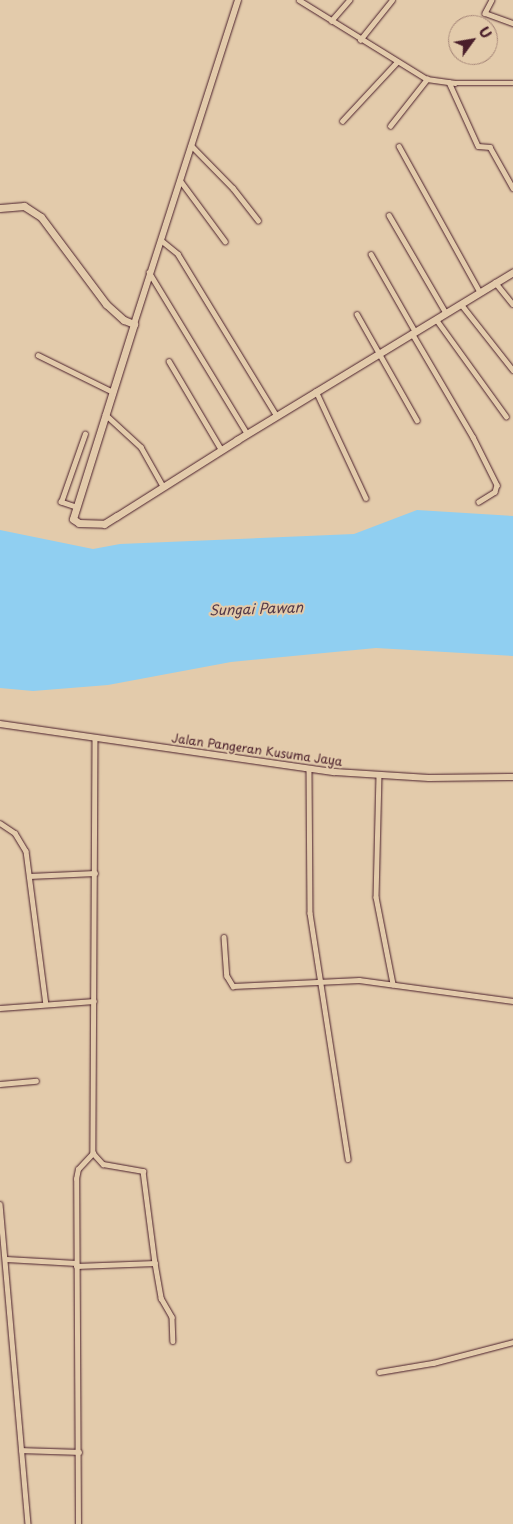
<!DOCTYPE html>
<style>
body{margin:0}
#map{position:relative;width:513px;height:1524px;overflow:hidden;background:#e3cbab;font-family:"Playpen Sans",sans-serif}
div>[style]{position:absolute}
.water>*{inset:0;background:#90cff1}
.roads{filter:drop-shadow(0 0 1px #4a1f2b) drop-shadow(0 0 1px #4a1f2b)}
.street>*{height:4.5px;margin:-2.25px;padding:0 2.25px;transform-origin:2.25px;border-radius:2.25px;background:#e3cbab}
.secondary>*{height:6px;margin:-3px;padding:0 3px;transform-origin:3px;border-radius:3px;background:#e3cbab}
.primary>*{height:7px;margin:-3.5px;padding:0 3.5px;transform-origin:3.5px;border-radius:3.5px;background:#e3cbab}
span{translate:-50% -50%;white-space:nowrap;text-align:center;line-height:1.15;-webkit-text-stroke:4px #e3cbab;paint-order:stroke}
.street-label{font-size:12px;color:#4a1f2b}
.water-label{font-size:14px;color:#543949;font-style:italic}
.north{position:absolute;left:448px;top:15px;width:50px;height:50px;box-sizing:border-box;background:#e3cbab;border:1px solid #a68678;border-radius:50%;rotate:58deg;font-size:14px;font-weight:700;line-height:20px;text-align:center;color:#4a1f2b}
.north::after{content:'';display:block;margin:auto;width:18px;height:22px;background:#4a1f2b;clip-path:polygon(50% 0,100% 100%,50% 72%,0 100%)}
</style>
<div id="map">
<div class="water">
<i style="clip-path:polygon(417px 510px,513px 516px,513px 656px,376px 648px,231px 662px,108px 685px,33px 691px,0 688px,0 530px,93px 549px,120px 544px,354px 534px)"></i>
</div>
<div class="roads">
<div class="street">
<i style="left:299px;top:0;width:150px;rotate:31.7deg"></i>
<i style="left:427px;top:79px;width:28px;rotate:8deg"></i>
<i style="left:455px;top:83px;width:58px"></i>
<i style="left:492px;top:0;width:15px;rotate:118deg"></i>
<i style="left:485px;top:13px;width:30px;rotate:20deg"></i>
<i style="left:331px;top:21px;width:28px;rotate:-49deg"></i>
<i style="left:360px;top:40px;width:51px;rotate:-51.3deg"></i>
<i style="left:449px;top:82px;width:70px;rotate:65.6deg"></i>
<i style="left:478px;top:146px;width:12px;rotate:5deg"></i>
<i style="left:490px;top:147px;width:47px;rotate:60.7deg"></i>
<i style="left:342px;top:121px;width:81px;rotate:-47deg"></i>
<i style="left:390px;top:126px;width:60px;rotate:-51.8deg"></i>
<i style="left:191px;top:145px;width:60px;rotate:45.7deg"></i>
<i style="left:233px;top:188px;width:41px;rotate:52deg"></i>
<i style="left:399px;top:146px;width:167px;rotate:61deg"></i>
<i style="left:180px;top:180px;width:76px;rotate:53.6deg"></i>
<i style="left:389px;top:215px;width:113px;rotate:59.8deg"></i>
<i style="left:161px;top:240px;width:22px;rotate:39deg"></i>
<i style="left:178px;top:254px;width:190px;rotate:58.6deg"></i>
<i style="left:371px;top:254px;width:89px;rotate:60.3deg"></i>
<i style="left:149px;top:272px;width:188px;rotate:58.7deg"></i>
<i style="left:495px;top:282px;width:28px;rotate:51deg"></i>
<i style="left:461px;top:304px;width:84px;rotate:51.8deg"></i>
<i style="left:357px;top:314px;width:122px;rotate:60.5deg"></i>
<i style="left:436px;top:319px;width:120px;rotate:54.2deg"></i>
<i style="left:412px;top:333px;width:121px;rotate:59.6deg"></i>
<i style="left:473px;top:437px;width:54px;rotate:63.4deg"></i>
<i style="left:497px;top:485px;width:7px;rotate:106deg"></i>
<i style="left:495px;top:492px;width:19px;rotate:148deg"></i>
<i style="left:38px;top:355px;width:81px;rotate:26.3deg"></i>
<i style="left:169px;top:361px;width:102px;rotate:59.4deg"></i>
<i style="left:316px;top:391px;width:118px;rotate:65deg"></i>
<i style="left:105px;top:414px;width:49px;rotate:42.5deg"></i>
<i style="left:141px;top:447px;width:45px;rotate:60.6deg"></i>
<i style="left:76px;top:507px;width:16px;rotate:-162deg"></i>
<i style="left:61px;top:502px;width:72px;rotate:-70.6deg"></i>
<i style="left:95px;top:739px;width:414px;rotate:90.3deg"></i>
<i style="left:93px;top:1153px;width:15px;rotate:48deg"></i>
<i style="left:103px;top:1164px;width:41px;rotate:9.9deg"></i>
<i style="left:143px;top:1171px;width:93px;rotate:82.6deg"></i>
<i style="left:155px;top:1263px;width:36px;rotate:80deg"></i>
<i style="left:161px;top:1298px;width:22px;rotate:60deg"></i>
<i style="left:172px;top:1317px;width:24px;rotate:88deg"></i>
<i style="left:309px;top:769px;width:144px;rotate:89.6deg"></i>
<i style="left:310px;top:913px;width:249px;rotate:81.2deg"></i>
<i style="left:379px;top:775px;width:122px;rotate:91.4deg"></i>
<i style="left:376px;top:897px;width:89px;rotate:78.9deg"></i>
<i style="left:0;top:823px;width:18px;rotate:34deg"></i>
<i style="left:15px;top:833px;width:21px;rotate:59deg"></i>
<i style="left:26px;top:851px;width:154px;rotate:82.6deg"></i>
<i style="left:29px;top:876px;width:66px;rotate:-2.6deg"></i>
<i style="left:224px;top:937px;width:39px;rotate:86deg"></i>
<i style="left:227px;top:976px;width:12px;rotate:59deg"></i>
<i style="left:233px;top:986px;width:126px;rotate:-2.7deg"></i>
<i style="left:359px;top:980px;width:155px;rotate:7.8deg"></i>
<i style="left:0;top:1008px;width:94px;rotate:-4.3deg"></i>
<i style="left:0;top:1084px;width:36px;rotate:-5deg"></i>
<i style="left:0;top:1204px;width:321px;rotate:85deg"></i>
<i style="left:6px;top:1259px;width:70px;rotate:3.3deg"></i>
<i style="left:76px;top:1266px;width:79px;rotate:-2.2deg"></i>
<i style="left:379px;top:1372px;width:55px;rotate:-9.5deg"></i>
<i style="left:433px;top:1363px;width:83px;rotate:-14.7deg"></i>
<i style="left:21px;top:1450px;width:58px;rotate:2deg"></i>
<i style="left:78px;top:1524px;width:345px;rotate:-90.3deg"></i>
<i style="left:76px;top:1179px;width:10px;rotate:-79deg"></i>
<i style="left:78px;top:1169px;width:22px;rotate:-47deg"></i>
</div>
<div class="secondary">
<i style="left:134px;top:324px;width:340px;rotate:-72.2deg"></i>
<i style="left:0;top:724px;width:338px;rotate:8.2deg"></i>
<i style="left:335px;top:772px;width:94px;rotate:3.7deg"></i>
<i style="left:429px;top:778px;width:84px;rotate:-0.7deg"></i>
</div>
<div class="primary">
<i style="left:0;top:208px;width:24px;rotate:-5deg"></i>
<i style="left:24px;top:206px;width:20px;rotate:33deg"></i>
<i style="left:41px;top:217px;width:109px;rotate:53.2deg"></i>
<i style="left:106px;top:304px;width:24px;rotate:42deg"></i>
<i style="left:124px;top:320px;width:11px;rotate:22deg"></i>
<i style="left:134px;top:324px;width:204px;rotate:107.4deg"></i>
<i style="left:73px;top:519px;width:7px;rotate:34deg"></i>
<i style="left:79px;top:523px;width:25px;rotate:2deg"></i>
<i style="left:104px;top:524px;width:15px;rotate:-32deg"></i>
<i style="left:117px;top:516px;width:142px;rotate:-32.3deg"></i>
<i style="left:237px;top:440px;width:323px;rotate:-31.3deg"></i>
</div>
</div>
<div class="street-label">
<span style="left:257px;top:750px;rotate:8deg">Jalan Pangeran Kusuma Jaya</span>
</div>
<div class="water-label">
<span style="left:256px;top:609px;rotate:-2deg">Sungai Pawan</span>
</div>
<div class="north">U</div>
</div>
